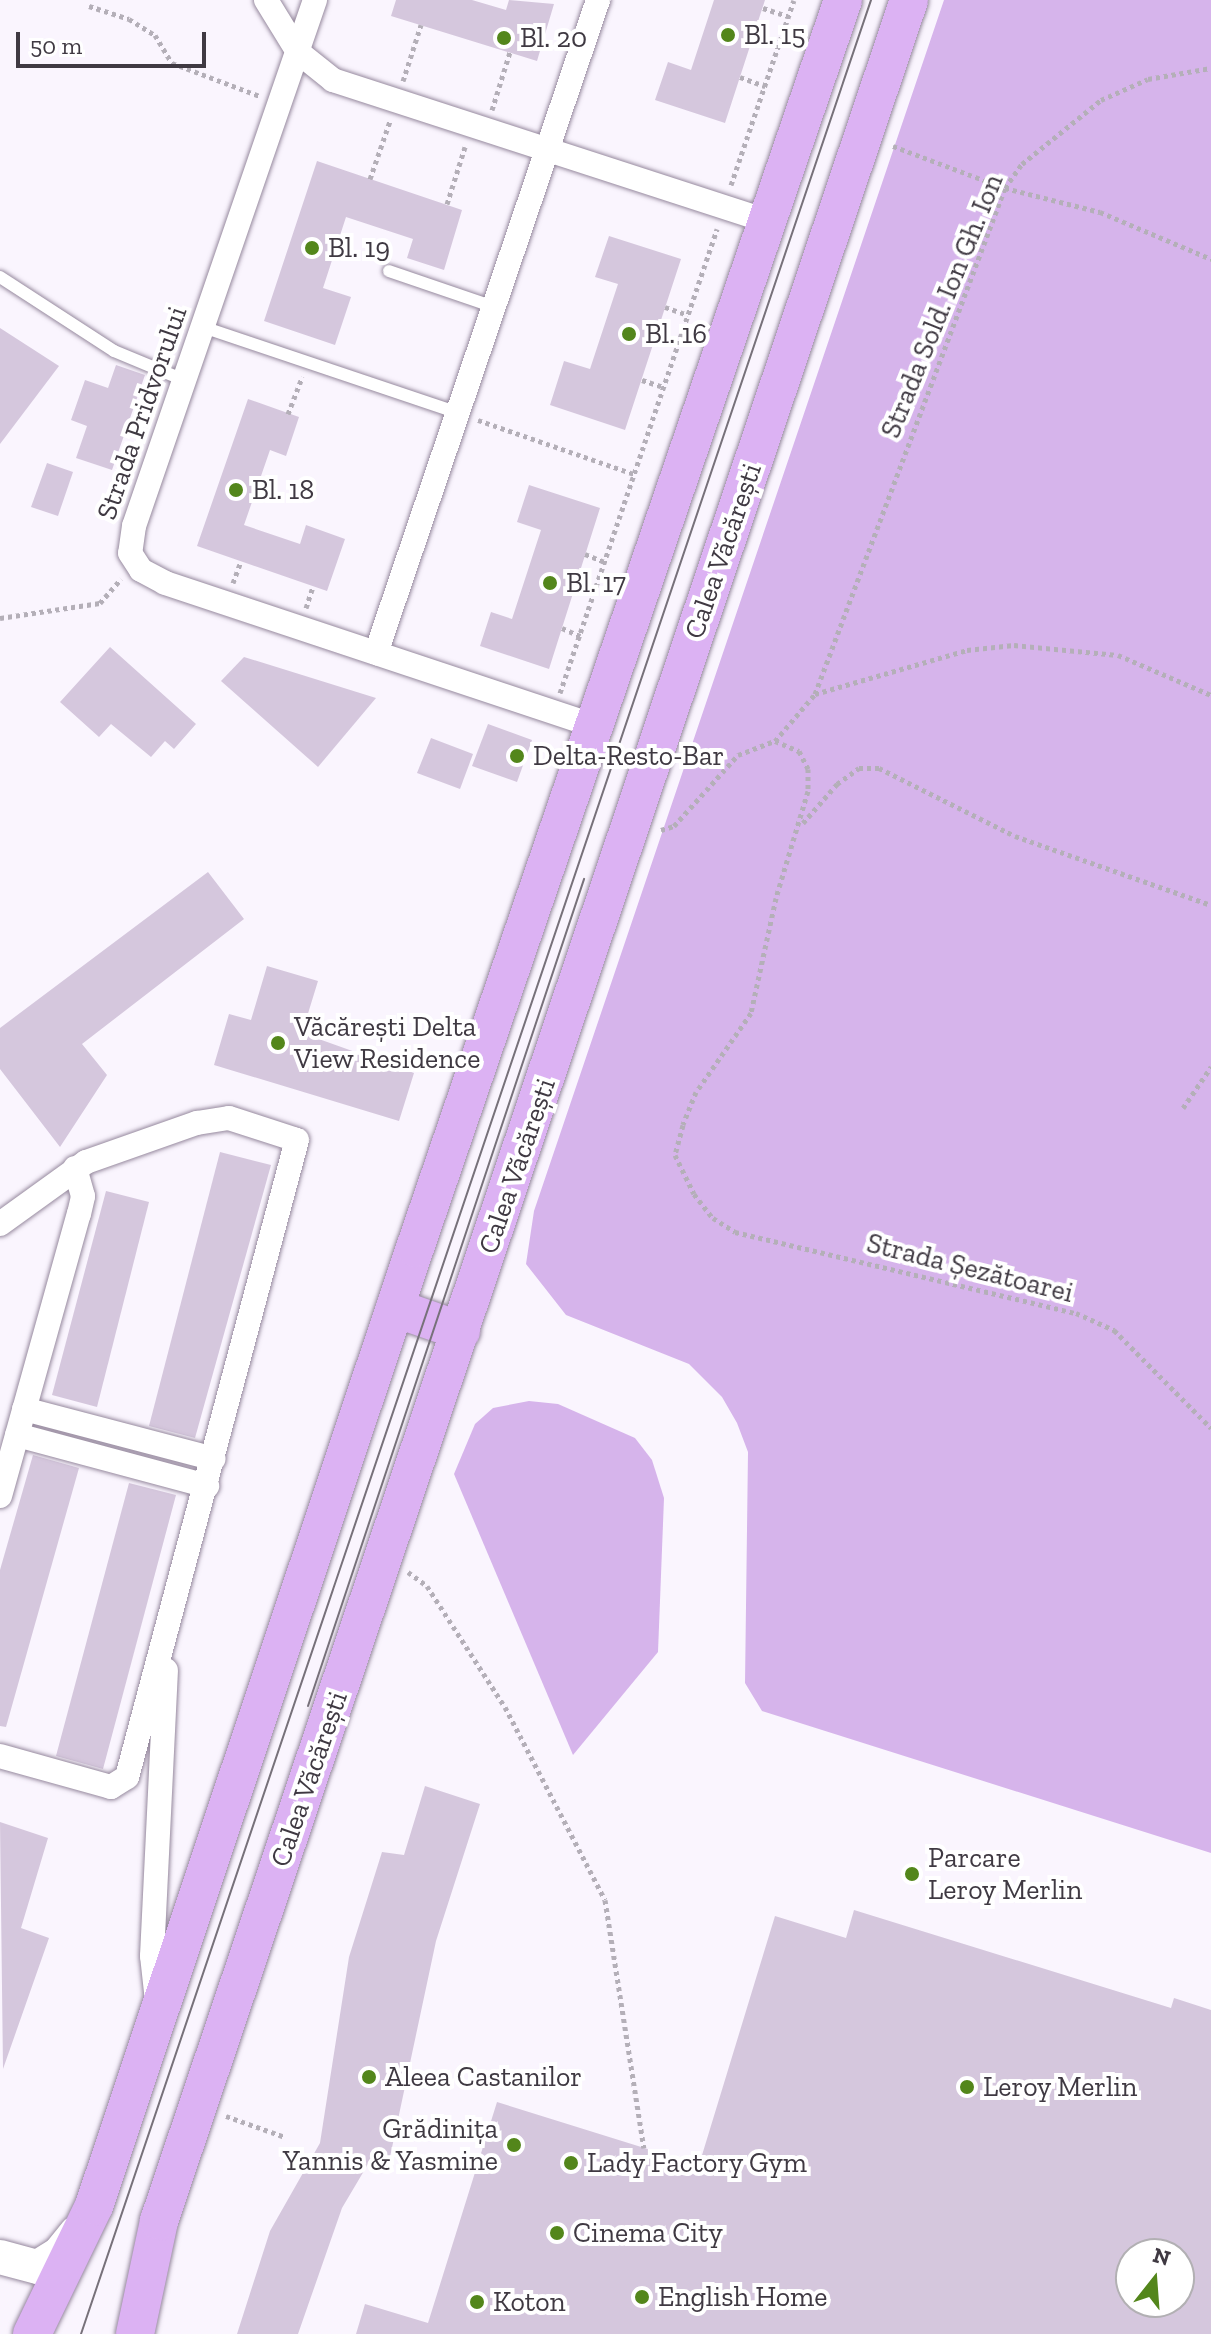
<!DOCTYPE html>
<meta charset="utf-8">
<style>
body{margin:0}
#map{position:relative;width:1211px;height:2334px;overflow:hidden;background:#faf5fe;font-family:"Zilla Slab",serif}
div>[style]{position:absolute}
.green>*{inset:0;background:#d6b4eb}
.building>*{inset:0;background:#d5c7dd}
.path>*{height:5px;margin-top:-2.5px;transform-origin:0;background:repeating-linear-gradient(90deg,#b4afb8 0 4px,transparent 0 8px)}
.roads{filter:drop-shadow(0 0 2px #96899e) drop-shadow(0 0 2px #96899e)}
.lane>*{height:12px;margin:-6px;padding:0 6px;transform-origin:6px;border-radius:6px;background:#fff}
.street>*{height:24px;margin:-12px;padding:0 12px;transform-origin:12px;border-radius:12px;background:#fff}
.secondary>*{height:34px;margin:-17px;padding:0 17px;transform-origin:17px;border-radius:17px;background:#fff}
.primary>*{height:38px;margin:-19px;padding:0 19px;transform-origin:19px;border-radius:19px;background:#dcb2f3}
.tram>*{height:2px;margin:-1px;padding:0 1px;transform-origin:1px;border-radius:1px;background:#77717a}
.dots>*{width:22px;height:22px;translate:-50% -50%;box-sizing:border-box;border:4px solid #fff;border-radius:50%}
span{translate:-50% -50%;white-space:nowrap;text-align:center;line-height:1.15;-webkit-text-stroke:8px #fff;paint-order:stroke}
.poi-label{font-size:28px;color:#3f3942}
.left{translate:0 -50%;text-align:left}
.right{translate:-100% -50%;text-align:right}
.street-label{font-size:28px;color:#3f3942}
.north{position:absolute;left:1115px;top:2238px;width:80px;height:80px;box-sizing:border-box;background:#fff;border:2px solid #b2b0b3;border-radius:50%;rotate:17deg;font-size:22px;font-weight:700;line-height:32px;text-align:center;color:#3f3942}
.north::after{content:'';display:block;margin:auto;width:28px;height:36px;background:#53861b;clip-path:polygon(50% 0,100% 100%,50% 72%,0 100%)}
.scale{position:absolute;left:16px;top:32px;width:190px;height:36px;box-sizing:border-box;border:4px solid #3f3942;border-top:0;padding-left:10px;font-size:24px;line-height:28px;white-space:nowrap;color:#3f3942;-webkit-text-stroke:6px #fff;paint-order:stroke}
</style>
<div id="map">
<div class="green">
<i style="clip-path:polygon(944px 0,1211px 0,1211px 1853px,762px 1711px,745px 1683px,748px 1452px,737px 1423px,722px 1397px,689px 1364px,566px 1315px,526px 1264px,534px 1211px)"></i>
<i style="clip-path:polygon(529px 1401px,558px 1404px,635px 1438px,652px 1460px,664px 1498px,658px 1652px,573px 1755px,454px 1474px,475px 1424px,493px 1408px)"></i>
</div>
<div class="building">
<i style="clip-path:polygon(396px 0,472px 0,506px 10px,509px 0,554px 4px,537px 61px,391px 16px)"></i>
<i style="clip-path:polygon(714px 0,765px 0,725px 123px,655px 100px,668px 62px,691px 70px)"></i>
<i style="clip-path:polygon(317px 161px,462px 210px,444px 270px,407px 258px,413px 239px,346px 217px,323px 288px,351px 297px,335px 345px,264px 321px)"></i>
<i style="clip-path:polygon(609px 236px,681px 259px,625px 430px,550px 405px,564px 361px,590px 369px,618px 284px,595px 277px)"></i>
<i style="clip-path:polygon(0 328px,59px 366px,0 444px)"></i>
<i style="clip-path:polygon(116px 365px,145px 375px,112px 470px,76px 458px,87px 426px,71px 420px,85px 380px,108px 388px)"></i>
<i style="clip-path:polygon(248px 399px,299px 417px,286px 456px,270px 450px,244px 525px,300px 544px,306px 525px,345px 539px,327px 591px,197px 546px)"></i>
<i style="clip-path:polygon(47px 463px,73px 472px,58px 516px,31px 507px)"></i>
<i style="clip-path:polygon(529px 485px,600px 508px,549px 669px,480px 646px,491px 612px,512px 619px,541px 530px,517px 522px)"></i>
<i style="clip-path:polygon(110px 647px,196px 724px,174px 749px,165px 741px,151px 757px,111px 724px,99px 737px,60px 702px)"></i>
<i style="clip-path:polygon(244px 657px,376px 698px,318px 767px,221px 681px)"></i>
<i style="clip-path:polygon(488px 724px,532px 740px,517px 782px,472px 766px)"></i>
<i style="clip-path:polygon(431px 738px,473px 754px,460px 789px,417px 773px)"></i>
<i style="clip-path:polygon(208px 872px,244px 919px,82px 1044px,107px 1075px,60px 1147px,0 1069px,0 1028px)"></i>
<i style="clip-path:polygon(267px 966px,318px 981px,302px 1033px,414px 1073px,399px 1121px,214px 1065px,229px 1014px,251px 1020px)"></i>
<i style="clip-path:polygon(220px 1152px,271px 1165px,195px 1438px,149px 1426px)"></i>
<i style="clip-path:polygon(106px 1191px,149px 1202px,97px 1407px,52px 1395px)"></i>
<i style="clip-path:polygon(33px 1455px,79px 1468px,6px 1727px,0 1726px,0 1570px)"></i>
<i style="clip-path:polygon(129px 1483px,176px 1495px,103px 1769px,56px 1756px)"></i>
<i style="clip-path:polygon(425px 1786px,480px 1804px,436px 1941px,390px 2157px,374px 2154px,342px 2208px,298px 2334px,237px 2334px,270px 2231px,320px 2143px,349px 1957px,382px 1852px,404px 1855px)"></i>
<i style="clip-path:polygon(0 1822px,48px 1838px,21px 1928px,49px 1938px,3px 2069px)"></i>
<i style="clip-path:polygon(evenodd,854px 1910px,1171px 2008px,1174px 1998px,1211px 2010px,1211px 2334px,356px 2334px,365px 2304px,428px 2323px,497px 2102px,699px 2165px,775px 1916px,846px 1938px,854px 1910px,1131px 2254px,1179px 2254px,1179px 2302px,1131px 2302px,1131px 2254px)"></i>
</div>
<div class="path">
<i style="left:89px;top:6px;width:42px;rotate:18deg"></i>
<i style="left:129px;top:19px;width:31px;rotate:32deg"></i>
<i style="left:155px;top:35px;width:33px;rotate:59deg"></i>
<i style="left:172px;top:63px;width:94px;rotate:20.6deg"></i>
<i style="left:763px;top:8px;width:26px;rotate:18deg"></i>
<i style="left:740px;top:77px;width:27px;rotate:20deg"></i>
<i style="left:403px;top:81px;width:59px;rotate:-72.2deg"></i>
<i style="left:492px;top:110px;width:61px;rotate:-72.8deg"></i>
<i style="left:893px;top:146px;width:120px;rotate:20.6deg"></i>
<i style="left:1005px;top:188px;width:98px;rotate:14.2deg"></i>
<i style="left:1100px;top:212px;width:121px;rotate:22.9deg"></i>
<i style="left:370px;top:179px;width:61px;rotate:-71deg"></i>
<i style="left:731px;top:185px;width:195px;rotate:-71.2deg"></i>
<i style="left:447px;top:204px;width:60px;rotate:-72.5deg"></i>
<i style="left:665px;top:307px;width:24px;rotate:19deg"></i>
<i style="left:642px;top:380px;width:23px;rotate:18deg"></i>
<i style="left:288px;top:414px;width:40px;rotate:-69deg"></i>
<i style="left:478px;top:420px;width:165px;rotate:19.1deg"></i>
<i style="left:585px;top:554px;width:22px;rotate:22deg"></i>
<i style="left:233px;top:583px;width:23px;rotate:-70deg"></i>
<i style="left:306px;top:608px;width:23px;rotate:-72deg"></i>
<i style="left:0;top:618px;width:101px;rotate:-8.5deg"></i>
<i style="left:100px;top:603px;width:32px;rotate:-49deg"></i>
<i style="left:562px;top:628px;width:20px;rotate:24deg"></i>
<i style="left:560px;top:693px;width:490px;rotate:-71.3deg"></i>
<i style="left:815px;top:694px;width:158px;rotate:-16.1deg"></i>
<i style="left:967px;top:650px;width:47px;rotate:-6.1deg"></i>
<i style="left:1014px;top:645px;width:104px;rotate:5.5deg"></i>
<i style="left:1118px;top:655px;width:101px;rotate:23.3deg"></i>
<i style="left:775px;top:741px;width:26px;rotate:23deg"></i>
<i style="left:799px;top:751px;width:20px;rotate:63deg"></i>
<i style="left:808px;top:769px;width:22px;rotate:90deg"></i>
<i style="left:808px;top:791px;width:112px;rotate:106.7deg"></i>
<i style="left:776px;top:898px;width:118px;rotate:102.3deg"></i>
<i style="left:751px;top:1013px;width:96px;rotate:124.8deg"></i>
<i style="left:696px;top:1092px;width:35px;rotate:112deg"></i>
<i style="left:683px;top:1125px;width:31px;rotate:105deg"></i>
<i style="left:675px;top:1155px;width:43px;rotate:64deg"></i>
<i style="left:694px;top:1194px;width:31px;rotate:52deg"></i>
<i style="left:713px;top:1218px;width:26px;rotate:32deg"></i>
<i style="left:735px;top:1232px;width:350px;rotate:13.4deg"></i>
<i style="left:1076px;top:1313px;width:42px;rotate:24.1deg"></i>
<i style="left:1114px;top:1330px;width:138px;rotate:45.3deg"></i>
<i style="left:803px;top:823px;width:52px;rotate:-48.9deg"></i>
<i style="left:837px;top:784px;width:27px;rotate:-36deg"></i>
<i style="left:859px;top:768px;width:20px"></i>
<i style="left:879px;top:768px;width:152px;rotate:26.6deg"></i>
<i style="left:1015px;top:836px;width:208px;rotate:19.4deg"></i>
<i style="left:661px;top:830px;width:14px;rotate:-17deg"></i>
<i style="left:674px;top:826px;width:96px;rotate:-48deg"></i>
<i style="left:738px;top:755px;width:40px;rotate:-21deg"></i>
<i style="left:775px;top:741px;width:62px;rotate:-49.6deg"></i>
<i style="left:815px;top:694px;width:540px;rotate:-69.42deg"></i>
<i style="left:1005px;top:188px;width:29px;rotate:-55deg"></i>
<i style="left:1022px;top:164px;width:102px;rotate:-39deg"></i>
<i style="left:1101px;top:100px;width:51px;rotate:-24.1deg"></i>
<i style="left:1148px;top:79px;width:64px;rotate:-9.9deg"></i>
<i style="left:1183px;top:1108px;width:50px;rotate:-55.7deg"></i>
<i style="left:408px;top:1572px;width:24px;rotate:36deg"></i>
<i style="left:427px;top:1586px;width:144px;rotate:57.2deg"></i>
<i style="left:505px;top:1707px;width:217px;rotate:62.6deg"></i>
<i style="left:605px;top:1900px;width:251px;rotate:81.1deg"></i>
<i style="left:226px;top:2116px;width:63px;rotate:19.6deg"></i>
</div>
<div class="roads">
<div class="lane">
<i style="left:389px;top:271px;width:111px;rotate:18.9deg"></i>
<i style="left:0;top:277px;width:136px;rotate:33deg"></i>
<i style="left:114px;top:351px;width:76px;rotate:22.5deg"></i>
<i style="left:203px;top:327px;width:269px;rotate:18.6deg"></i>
</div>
<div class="street">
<i style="left:266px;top:0;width:61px;rotate:58.4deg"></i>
<i style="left:298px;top:52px;width:45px;rotate:38.7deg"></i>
<i style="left:333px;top:80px;width:457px;rotate:18deg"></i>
<i style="left:315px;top:0;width:556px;rotate:108.99deg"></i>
<i style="left:134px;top:526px;width:27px;rotate:98deg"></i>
<i style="left:130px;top:553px;width:20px;rotate:57deg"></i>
<i style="left:141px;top:570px;width:27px;rotate:28deg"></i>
<i style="left:165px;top:583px;width:452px;rotate:18.4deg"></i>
<i style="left:376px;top:653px;width:690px;rotate:-71.22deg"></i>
<i style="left:0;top:1224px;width:106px;rotate:-35.8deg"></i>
<i style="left:86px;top:1162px;width:118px;rotate:-19.4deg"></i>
<i style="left:197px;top:1123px;width:32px;rotate:-9deg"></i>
<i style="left:229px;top:1118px;width:71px;rotate:17.9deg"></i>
<i style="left:297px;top:1140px;width:659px;rotate:104.94deg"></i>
<i style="left:127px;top:1777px;width:19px;rotate:148deg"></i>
<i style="left:111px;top:1787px;width:115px;rotate:-164.4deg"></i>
<i style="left:24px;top:1409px;width:196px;rotate:14.7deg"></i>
<i style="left:17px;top:1435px;width:197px;rotate:15deg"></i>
<i style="left:0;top:1496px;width:293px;rotate:-74.4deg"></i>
<i style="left:79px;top:1214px;width:18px;rotate:-77deg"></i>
<i style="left:83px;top:1196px;width:29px;rotate:-106deg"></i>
<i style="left:157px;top:2001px;width:45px;rotate:-96.3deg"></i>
<i style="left:152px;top:1956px;width:286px;rotate:-87.2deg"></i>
</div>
<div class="secondary">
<i style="left:0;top:2257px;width:39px;rotate:15deg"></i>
<i style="left:38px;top:2267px;width:25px;rotate:-32deg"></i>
<i style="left:59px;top:2254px;width:27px;rotate:-51deg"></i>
</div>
<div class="primary">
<i style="left:395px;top:1308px;width:70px;rotate:19.2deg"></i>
<i style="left:32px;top:2334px;width:142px;rotate:-64.2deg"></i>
<i style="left:94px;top:2206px;width:1010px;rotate:-71.48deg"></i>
<i style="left:415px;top:1248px;width:1319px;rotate:-71.07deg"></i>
<i style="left:135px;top:2334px;width:116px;rotate:-78deg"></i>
<i style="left:159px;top:2221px;width:2344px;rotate:-71.34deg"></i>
</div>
</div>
<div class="tram">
<i style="left:308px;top:1706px;width:872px;rotate:-71.54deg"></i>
<i style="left:81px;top:2334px;width:2464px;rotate:-71.3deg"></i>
</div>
<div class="dots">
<i style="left:728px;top:35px;background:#53861b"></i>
<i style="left:504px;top:38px;background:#53861b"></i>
<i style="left:312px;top:248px;background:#53861b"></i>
<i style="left:629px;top:334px;background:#53861b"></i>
<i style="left:236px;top:490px;background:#53861b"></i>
<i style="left:550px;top:583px;background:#53861b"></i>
<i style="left:517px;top:756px;background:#53861b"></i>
<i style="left:278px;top:1043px;background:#53861b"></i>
<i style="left:912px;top:1874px;background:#53861b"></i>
<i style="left:369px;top:2077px;background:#53861b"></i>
<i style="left:967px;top:2087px;background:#53861b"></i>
<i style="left:514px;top:2145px;background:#53861b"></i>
<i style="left:571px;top:2163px;background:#53861b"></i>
<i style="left:557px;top:2233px;background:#53861b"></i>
<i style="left:642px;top:2297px;background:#53861b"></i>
<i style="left:477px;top:2302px;background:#53861b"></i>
</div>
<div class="poi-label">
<span class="left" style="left:744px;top:35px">Bl. 15</span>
<span class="left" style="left:520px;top:38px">Bl. 20</span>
<span class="left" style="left:328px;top:248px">Bl. 19</span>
<span class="left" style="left:645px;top:334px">Bl. 16</span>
<span class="left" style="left:252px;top:490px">Bl. 18</span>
<span class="left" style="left:566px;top:583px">Bl. 17</span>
<span class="left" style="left:533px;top:756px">Delta-Resto-Bar</span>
<span class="left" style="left:294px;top:1043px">Văcărești Delta<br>View Residence</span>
<span class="left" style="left:928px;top:1874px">Parcare<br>Leroy Merlin</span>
<span class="left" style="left:385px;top:2077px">Aleea Castanilor</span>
<span class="left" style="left:983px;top:2087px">Leroy Merlin</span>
<span class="right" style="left:498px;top:2145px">Grădinița<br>Yannis &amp; Yasmine</span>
<span class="left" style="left:587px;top:2163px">Lady Factory Gym</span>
<span class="left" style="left:573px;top:2233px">Cinema City</span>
<span class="left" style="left:658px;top:2297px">English Home</span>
<span class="left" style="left:493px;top:2302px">Koton</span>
</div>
<div class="street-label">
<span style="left:942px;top:306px;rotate:-68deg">Strada Sold. Ion Gh. Ion</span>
<span style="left:142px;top:413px;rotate:-71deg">Strada Pridvorului</span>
<span style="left:723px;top:551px;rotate:-71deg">Calea Văcărești</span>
<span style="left:517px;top:1166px;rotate:-71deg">Calea Văcărești</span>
<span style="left:970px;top:1268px;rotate:14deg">Strada Șezătoarei</span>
<span style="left:309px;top:1779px;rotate:-71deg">Calea Văcărești</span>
</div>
<div class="north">N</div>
<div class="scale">50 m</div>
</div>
